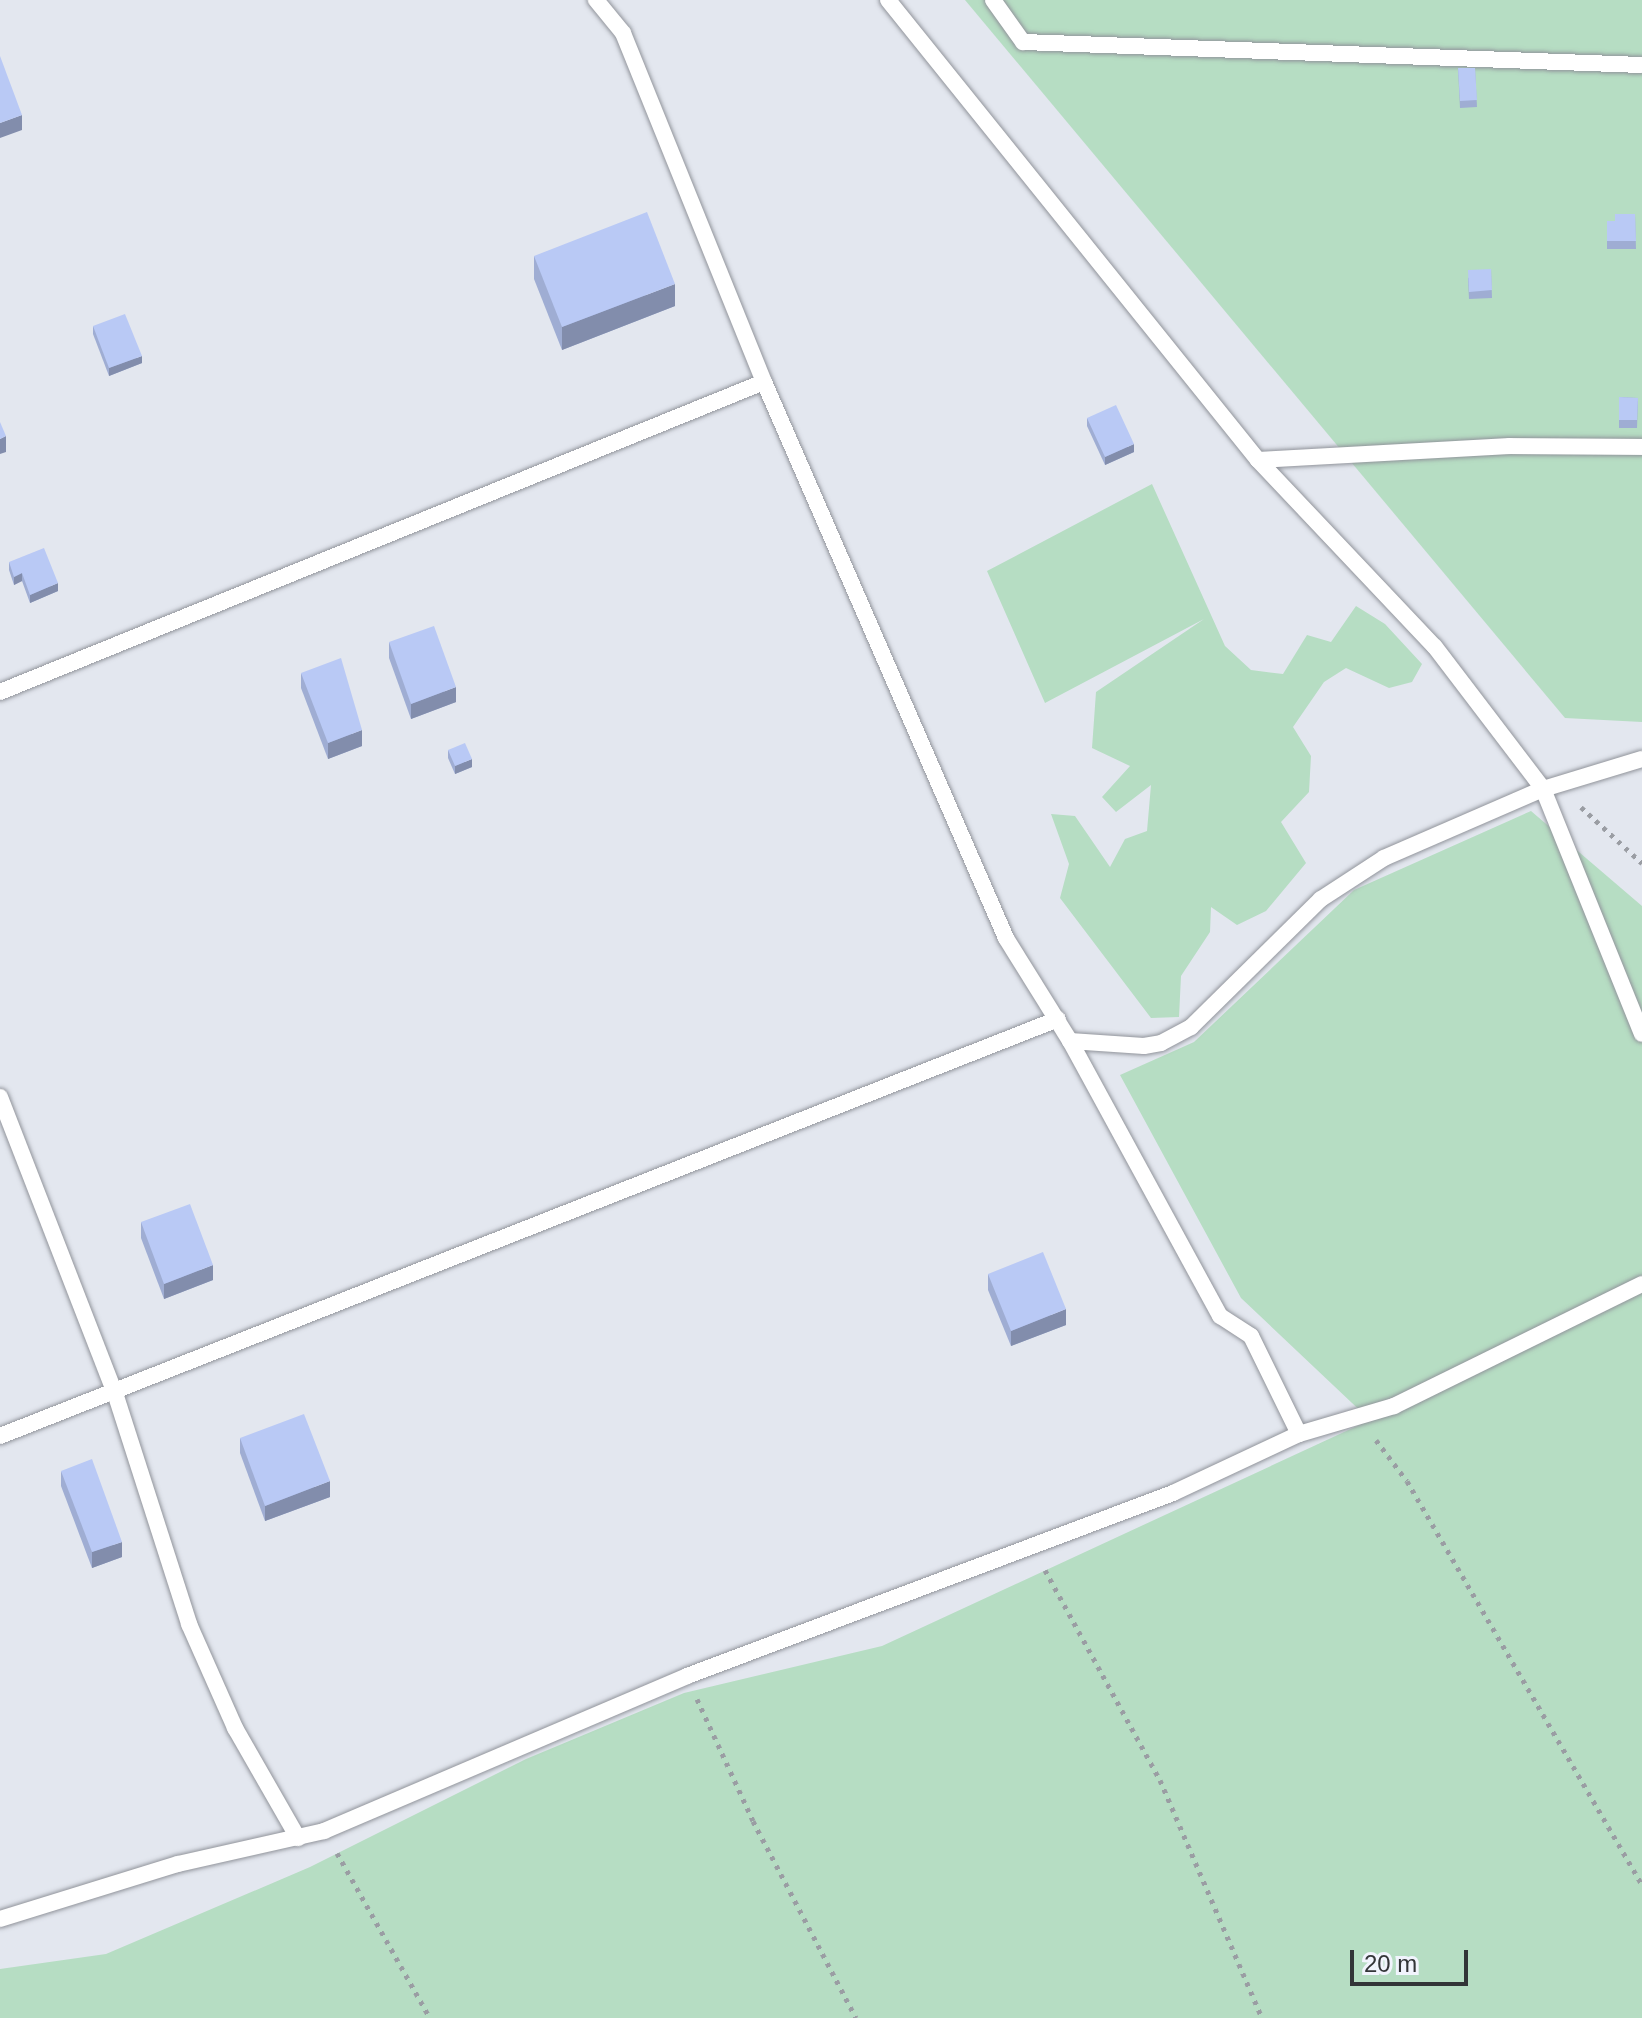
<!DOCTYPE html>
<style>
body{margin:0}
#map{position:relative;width:1642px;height:2018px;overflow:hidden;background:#e3e7ef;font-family:Arial,sans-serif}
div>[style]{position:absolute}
.green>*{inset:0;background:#b6ddc3}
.path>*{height:5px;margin-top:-2.5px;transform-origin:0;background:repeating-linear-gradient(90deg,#9a9da3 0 4px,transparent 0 10px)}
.roads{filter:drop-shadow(0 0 2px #91949b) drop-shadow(0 0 2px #91949b)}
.service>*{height:16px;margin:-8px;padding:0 8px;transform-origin:8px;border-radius:8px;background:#fff}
.wall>*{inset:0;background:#9fadd3}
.shaded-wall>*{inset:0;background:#828dac}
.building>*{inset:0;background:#b9c9f5}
span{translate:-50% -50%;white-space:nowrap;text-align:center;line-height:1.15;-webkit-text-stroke:8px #f1f4fd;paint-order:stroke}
.scale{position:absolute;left:1350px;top:1950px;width:118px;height:36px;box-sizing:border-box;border:4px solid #333538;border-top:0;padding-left:10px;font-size:24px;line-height:28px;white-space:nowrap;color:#333538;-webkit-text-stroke:6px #f1f4fd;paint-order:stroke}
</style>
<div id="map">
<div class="green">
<i style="clip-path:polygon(965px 0,1642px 0,1642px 722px,1565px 718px)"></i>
<i style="clip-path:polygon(1152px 484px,1225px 646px,1251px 670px,1283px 674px,1307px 635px,1331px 642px,1356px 606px,1385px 624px,1422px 664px,1412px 682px,1389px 688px,1346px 668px,1324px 682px,1293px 727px,1311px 756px,1309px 792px,1281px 822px,1306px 863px,1266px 911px,1237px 925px,1211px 907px,1210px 932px,1181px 976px,1179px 1017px,1151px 1018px,1060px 898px,1069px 864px,1051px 814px,1075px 816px,1110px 867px,1125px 839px,1147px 831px,1151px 785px,1116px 812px,1102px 797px,1130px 766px,1092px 748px,1096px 692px,1204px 619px,1045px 703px,987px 571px)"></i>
<i style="clip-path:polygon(1531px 811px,1642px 906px,1642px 2018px,0 2018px,0 1969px,106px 1954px,310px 1867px,526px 1759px,684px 1693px,882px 1646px,1370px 1420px,1241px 1298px,1120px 1075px,1194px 1042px,1354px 890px)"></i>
</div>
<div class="path">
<i style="left:1581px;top:807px;width:83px;rotate:42.6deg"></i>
<i style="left:1376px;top:1440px;width:51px;rotate:52.9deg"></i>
<i style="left:1407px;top:1481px;width:467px;rotate:59.8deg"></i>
<i style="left:1045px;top:1570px;width:239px;rotate:61.3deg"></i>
<i style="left:1160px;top:1780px;width:259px;rotate:66.8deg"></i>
<i style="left:697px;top:1699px;width:134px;rotate:65.3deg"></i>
<i style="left:753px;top:1821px;width:222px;rotate:62.4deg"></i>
<i style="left:337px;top:1853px;width:189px;rotate:60.6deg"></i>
</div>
<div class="roads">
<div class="service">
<i style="left:888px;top:0;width:590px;rotate:51.19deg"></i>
<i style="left:1258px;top:460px;width:257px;rotate:46.6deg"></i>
<i style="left:1435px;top:647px;width:178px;rotate:52.7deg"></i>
<i style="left:1543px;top:789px;width:264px;rotate:68deg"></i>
<i style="left:993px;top:0;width:52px;rotate:54.5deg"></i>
<i style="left:1023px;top:42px;width:619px;rotate:2.13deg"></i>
<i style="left:1258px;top:460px;width:252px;rotate:-3.2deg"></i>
<i style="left:1510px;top:446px;width:132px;rotate:0.4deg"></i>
<i style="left:0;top:692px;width:824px;rotate:-22.09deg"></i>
<i style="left:1070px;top:1041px;width:74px;rotate:3.9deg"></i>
<i style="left:1144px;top:1046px;width:17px;rotate:-10deg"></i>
<i style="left:1161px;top:1043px;width:34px;rotate:-28deg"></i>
<i style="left:1191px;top:1027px;width:182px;rotate:-44.6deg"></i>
<i style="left:1321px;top:899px;width:75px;rotate:-33.1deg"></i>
<i style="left:1384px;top:858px;width:173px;rotate:-23.5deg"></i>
<i style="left:1543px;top:789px;width:103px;rotate:-16.9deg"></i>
<i style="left:0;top:1097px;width:318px;rotate:68.8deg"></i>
<i style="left:115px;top:1393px;width:243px;rotate:72.2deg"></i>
<i style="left:189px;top:1624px;width:114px;rotate:66.1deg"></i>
<i style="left:235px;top:1728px;width:127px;rotate:60.2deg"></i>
<i style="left:1299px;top:1434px;width:99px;rotate:-16.4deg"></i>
<i style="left:1394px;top:1406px;width:276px;rotate:-26.2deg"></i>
<i style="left:0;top:1436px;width:1137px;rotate:-21.51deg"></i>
<i style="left:0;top:1919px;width:186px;rotate:-17.2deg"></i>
<i style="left:178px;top:1864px;width:150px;rotate:-12.7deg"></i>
<i style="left:324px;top:1831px;width:395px;rotate:-23.1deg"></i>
<i style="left:687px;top:1676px;width:519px;rotate:-20.63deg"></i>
<i style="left:1173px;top:1493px;width:139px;rotate:-25.1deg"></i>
<i style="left:1299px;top:1434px;width:109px;rotate:-116.1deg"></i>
<i style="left:1251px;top:1336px;width:37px;rotate:-147deg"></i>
<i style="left:1220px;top:1316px;width:313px;rotate:-118.6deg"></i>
<i style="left:1070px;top:1041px;width:121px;rotate:-121.9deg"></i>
<i style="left:1006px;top:938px;width:606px;rotate:-113.52deg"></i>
<i style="left:764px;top:382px;width:376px;rotate:-112deg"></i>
<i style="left:623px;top:33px;width:43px;rotate:-129.3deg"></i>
</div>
</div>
<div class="wall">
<i style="clip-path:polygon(1458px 68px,1475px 68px,1477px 107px,1460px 108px)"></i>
<i style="clip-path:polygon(1635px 214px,1636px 249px,1607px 249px,1607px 221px,1615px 221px)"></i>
<i style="clip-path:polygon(534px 256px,675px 306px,562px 350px,534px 279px)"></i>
<i style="clip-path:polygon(1491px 269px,1492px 298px,1469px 299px,1468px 278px)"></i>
<i style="clip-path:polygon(93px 326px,142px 363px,109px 376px,93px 334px)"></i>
<i style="clip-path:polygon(1619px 397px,1638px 398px,1637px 428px,1619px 428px)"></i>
<i style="clip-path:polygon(1087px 418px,1134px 452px,1105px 465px,1087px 426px)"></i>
<i style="clip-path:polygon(9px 562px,58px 591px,30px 603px,22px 581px,14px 585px,9px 570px)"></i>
<i style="clip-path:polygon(389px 642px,456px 702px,411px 719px,389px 658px)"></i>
<i style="clip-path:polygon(301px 673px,362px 746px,328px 759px,301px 688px)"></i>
<i style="clip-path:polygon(448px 750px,472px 767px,455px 774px,448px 758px)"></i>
<i style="clip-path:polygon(141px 1222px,213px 1280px,164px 1299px,141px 1238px)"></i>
<i style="clip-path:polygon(988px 1274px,1066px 1325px,1011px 1346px,988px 1290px)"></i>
<i style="clip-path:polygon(240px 1438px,330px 1497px,265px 1521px,240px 1453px)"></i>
<i style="clip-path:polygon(61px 1471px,122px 1557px,92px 1568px,61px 1486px)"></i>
</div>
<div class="shaded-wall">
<i style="clip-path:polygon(22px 115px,22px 130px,0 138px,0 123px)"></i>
<i style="clip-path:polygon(675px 284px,675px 306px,562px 350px,562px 327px)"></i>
<i style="clip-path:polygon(142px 356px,142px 363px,109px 376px,109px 368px)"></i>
<i style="clip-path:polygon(6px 436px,6px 452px,0 454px,0 439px)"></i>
<i style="clip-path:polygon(1134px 444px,1134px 452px,1105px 465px,1105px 457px)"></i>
<i style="clip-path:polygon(22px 573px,22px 581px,14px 585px,14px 577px)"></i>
<i style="clip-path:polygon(58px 583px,58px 591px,30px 603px,30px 595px)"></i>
<i style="clip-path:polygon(456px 687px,456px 702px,411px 719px,411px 704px)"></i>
<i style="clip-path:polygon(362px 730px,362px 746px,328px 759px,328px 743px)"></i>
<i style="clip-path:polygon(472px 759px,472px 767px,455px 774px,455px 766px)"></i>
<i style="clip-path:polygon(213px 1265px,213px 1280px,164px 1299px,164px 1284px)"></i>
<i style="clip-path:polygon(1066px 1309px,1066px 1325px,1011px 1346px,1011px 1331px)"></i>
<i style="clip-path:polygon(330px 1481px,330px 1497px,265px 1521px,265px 1506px)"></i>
<i style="clip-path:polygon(122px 1542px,122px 1557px,92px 1568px,92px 1552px)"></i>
</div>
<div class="building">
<i style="clip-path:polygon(0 56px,22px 115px,0 123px)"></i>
<i style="clip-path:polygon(1458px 68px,1475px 68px,1477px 100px,1460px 101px)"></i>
<i style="clip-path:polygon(647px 212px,675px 284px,562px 327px,534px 256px)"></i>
<i style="clip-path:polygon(1615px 214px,1635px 214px,1636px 241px,1607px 241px,1607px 221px,1615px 221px)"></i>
<i style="clip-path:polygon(1491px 269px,1492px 290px,1469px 292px,1468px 270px)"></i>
<i style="clip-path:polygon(125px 314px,142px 356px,109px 368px,93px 326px)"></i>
<i style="clip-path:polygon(1619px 397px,1638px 398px,1637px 420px,1619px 420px)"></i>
<i style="clip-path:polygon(1116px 405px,1134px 444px,1105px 457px,1087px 418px)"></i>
<i style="clip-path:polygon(0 422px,6px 436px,0 439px)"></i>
<i style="clip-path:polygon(44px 548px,58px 583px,30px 595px,22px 573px,14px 577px,9px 562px)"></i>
<i style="clip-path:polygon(434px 626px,456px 687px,411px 704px,389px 642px)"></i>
<i style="clip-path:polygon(341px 658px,362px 730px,328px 743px,301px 673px)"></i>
<i style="clip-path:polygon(465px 743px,472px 759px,455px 766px,448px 750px)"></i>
<i style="clip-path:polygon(190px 1204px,213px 1265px,164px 1284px,141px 1222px)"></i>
<i style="clip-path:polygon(1043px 1252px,1066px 1309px,1011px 1331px,988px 1274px)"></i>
<i style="clip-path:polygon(304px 1414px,330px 1481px,265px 1506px,240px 1438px)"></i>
<i style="clip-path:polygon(92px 1459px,122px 1542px,92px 1552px,61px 1471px)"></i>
</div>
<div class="scale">20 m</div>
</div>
